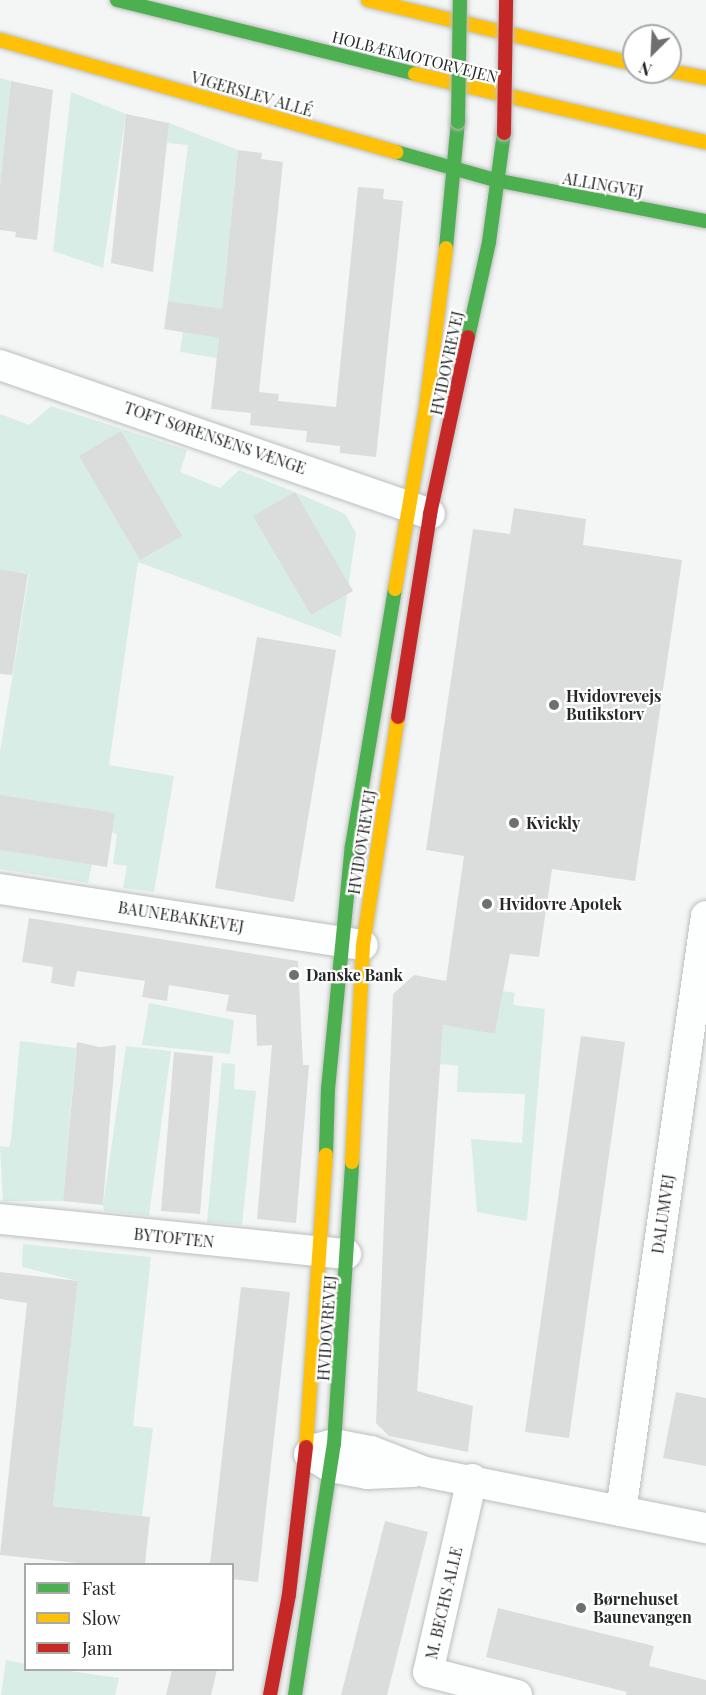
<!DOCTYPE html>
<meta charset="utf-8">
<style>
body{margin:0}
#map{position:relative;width:706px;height:1695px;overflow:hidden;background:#f3f6f5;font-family:"Playfair Display",serif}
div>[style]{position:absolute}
.green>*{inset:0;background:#d8ede6}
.building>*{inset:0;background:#dbdddc}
.roads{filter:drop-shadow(0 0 2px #bcbebd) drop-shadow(0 0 2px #bcbebd)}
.street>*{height:30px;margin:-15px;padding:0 15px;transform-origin:15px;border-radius:15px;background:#fdfefe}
.fast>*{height:14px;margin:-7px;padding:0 7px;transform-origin:7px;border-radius:7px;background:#4caf50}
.slow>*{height:14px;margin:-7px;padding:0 7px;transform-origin:7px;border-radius:7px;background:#ffc107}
.jam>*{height:14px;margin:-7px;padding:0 7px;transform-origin:7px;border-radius:7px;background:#c62828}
.bridges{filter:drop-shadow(0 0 2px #bcbebd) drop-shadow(0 0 2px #bcbebd)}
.fast-bridge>*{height:14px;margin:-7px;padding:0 7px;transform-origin:7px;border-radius:7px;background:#4caf50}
.jam-bridge>*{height:14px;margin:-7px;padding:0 7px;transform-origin:7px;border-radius:7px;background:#c62828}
.dots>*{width:16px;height:16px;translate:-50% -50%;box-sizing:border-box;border:3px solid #fff;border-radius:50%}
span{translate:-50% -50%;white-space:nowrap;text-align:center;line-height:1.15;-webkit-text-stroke:4.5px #fff;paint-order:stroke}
.street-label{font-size:16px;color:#262828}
.poi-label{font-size:16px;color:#262828;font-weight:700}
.left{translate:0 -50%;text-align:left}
.legend{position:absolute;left:24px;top:1563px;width:210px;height:108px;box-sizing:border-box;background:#fff;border:2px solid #a8a9a9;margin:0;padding:8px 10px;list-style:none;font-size:18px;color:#262828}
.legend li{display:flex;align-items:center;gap:12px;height:30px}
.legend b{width:30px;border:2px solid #a8a9a9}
.north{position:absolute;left:622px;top:24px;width:60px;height:60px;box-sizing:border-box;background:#fff;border:2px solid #a8a9a9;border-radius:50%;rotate:204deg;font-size:16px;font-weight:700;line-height:24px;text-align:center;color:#262828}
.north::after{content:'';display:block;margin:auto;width:21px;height:27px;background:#6e7070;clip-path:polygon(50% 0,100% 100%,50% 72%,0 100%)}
</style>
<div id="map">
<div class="green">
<i style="clip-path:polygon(0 78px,11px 81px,0 185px)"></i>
<i style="clip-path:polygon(71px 92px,126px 114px,103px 268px,53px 251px)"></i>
<i style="clip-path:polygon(169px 123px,238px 150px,217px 358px,180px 352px,187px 304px,168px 301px,188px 145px,167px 143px)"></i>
<i style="clip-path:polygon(51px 406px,187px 450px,180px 472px,220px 488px,239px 470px,295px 492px,345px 514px,356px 533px,341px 637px,138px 562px,109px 765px,174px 776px,154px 892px,123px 888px,127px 866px,113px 864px,117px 834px,0 795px,0 752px,29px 574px,0 569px,0 414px,29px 425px)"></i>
<i style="clip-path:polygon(0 850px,92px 864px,88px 883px,0 869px)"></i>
<i style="clip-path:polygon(503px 991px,515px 993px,513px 1005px,545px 1009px,527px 1221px,477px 1212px,471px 1139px,522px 1143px,525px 1094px,457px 1092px,458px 1066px,440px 1064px,443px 1025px,495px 1034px)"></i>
<i style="clip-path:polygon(149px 1003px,234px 1020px,230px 1054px,142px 1045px)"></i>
<i style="clip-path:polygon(20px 1041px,76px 1048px,63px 1201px,3px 1201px,0 1146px,9px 1147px,11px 1140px)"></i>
<i style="clip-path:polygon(126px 1046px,171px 1051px,149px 1216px,104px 1211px,103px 1205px)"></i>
<i style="clip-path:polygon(222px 1063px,235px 1064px,234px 1089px,256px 1091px,242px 1225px,207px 1222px)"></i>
<i style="clip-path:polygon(23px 1244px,151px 1257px,133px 1426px,153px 1428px,142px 1516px,53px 1506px,78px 1281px,22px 1267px)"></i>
<i style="clip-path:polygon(6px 1660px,25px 1664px,26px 1670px,63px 1670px,119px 1678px,115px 1695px,1px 1695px)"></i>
</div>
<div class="building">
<i style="clip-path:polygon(11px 81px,53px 90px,37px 240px,15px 237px,16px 232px,0 230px,0 185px)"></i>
<i style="clip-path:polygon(126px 114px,169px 123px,153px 272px,111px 263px)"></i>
<i style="clip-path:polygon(238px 150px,262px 153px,261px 159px,283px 162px,259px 392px,279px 394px,278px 401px,336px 407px,358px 187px,384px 189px,383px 199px,403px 201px,376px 457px,340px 453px,340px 446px,306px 442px,307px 431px,250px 425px,251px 413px,211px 409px,219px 338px,164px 329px,168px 301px,222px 309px)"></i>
<i style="clip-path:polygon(121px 431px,182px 536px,140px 560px,79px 456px)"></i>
<i style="clip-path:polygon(295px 492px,353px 591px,311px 615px,253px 516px)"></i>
<i style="clip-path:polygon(514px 508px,586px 519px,583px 545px,682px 560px,635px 881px,552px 869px,539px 957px,510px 954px,495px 1034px,443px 1025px,417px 1391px,473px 1406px,468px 1452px,389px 1436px,376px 1423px,393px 994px,414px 975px,446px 981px,464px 856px,426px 850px,473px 529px,510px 534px)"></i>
<i style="clip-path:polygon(0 569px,28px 574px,12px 675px,0 674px)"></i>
<i style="clip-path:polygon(257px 637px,336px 650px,294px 902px,215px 888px)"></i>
<i style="clip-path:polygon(0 795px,115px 813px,107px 867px,0 850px)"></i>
<i style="clip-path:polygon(29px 918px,298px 961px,303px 1065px,309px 1065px,296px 1223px,257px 1219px,272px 1045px,257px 1046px,256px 1015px,226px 1011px,229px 995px,169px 985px,167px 1001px,142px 997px,145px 981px,77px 971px,74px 987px,51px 983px,53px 967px,22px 962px)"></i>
<i style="clip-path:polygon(581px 1036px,625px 1042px,569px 1438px,525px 1432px)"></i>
<i style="clip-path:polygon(77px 1042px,100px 1047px,116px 1045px,103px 1205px,63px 1201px)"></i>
<i style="clip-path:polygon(174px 1052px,213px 1056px,200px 1214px,161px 1211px)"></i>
<i style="clip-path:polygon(0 1272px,78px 1281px,53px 1506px,150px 1517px,145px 1564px,87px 1564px,0 1555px,27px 1303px,0 1299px)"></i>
<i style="clip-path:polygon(241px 1287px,290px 1292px,258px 1582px,232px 1579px,232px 1564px,210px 1564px)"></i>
<i style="clip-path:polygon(676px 1392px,706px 1398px,706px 1466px,663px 1458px)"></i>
<i style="clip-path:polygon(385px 1521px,428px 1532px,387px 1695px,341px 1695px)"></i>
<i style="clip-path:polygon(498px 1608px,654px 1646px,649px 1666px,706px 1680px,706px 1695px,626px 1695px,627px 1692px,486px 1657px)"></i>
<i style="clip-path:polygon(172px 1670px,217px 1670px,211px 1695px,166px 1695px)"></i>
</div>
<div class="roads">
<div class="street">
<i style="left:0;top:365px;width:455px;rotate:19.1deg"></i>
<i style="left:0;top:889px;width:367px;rotate:8.8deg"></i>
<i style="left:0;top:1219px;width:348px;rotate:5.8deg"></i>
<i style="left:312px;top:1450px;width:23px;rotate:-15deg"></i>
<i style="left:334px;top:1444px;width:38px;rotate:11deg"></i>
<i style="left:371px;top:1451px;width:58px;rotate:21.3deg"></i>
<i style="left:425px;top:1472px;width:287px;rotate:11.3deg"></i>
<i style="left:309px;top:1454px;width:26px;rotate:31deg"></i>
<i style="left:331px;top:1467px;width:37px;rotate:11deg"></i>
<i style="left:367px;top:1474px;width:46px;rotate:-2.5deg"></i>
<i style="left:472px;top:1479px;width:198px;rotate:102.8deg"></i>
<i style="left:428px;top:1672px;width:92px;rotate:14.5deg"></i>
<i style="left:621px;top:1511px;width:601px;rotate:-81.87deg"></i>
</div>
<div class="fast">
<i style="left:117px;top:0;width:307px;rotate:13.9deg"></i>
<i style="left:396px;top:152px;width:103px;rotate:15.8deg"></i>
<i style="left:495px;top:180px;width:215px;rotate:11deg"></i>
<i style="left:446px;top:248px;width:127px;rotate:-84.6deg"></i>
<i style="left:468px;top:337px;width:97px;rotate:-77.5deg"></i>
<i style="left:489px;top:242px;width:110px;rotate:-82.2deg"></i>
<i style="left:326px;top:1155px;width:66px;rotate:-88.3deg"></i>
<i style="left:328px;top:1089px;width:244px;rotate:-84.4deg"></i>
<i style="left:352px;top:846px;width:261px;rotate:-80.5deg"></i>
<i style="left:295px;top:1695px;width:254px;rotate:-81.2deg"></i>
<i style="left:334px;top:1444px;width:283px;rotate:-86.3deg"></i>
</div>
<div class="slow">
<i style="left:368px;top:0;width:274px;rotate:13.5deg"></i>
<i style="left:0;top:40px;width:412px;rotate:15.8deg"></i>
<i style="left:670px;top:71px;width:37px;rotate:11deg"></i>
<i style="left:415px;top:74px;width:299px;rotate:13.2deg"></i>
<i style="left:395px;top:589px;width:185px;rotate:-80.3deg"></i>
<i style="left:426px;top:407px;width:160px;rotate:-82.8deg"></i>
<i style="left:352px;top:1162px;width:217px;rotate:-87.1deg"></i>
<i style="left:363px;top:945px;width:231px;rotate:-81.3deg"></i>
<i style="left:306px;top:1447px;width:293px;rotate:-86.1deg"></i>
</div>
<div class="jam">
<i style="left:398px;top:717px;width:206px;rotate:-81deg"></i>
<i style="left:430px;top:514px;width:181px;rotate:-77.9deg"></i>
<i style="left:270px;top:1695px;width:103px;rotate:-79.3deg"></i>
<i style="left:289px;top:1594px;width:148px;rotate:-83.4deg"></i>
</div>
</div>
<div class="bridges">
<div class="fast-bridge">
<i style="left:458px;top:122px;width:122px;rotate:-89.1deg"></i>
</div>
<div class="jam-bridge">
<i style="left:504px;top:133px;width:133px;rotate:-89.1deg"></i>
</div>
</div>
<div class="dots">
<i style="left:554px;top:705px;background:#6e7070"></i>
<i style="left:514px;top:823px;background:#6e7070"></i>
<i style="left:487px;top:904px;background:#6e7070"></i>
<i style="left:294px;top:975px;background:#6e7070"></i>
<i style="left:581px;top:1608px;background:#6e7070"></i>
</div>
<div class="street-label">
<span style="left:415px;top:57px;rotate:14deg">HOLBÆKMOTORVEJEN</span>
<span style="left:252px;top:94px;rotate:16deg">VIGERSLEV ALLÉ</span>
<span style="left:603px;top:185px;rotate:10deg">ALLINGVEJ</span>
<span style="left:447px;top:363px;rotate:-78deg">HVIDOVREVEJ</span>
<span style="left:215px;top:438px;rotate:19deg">TOFT SØRENSENS VÆNGE</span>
<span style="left:362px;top:842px;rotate:-81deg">HVIDOVREVEJ</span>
<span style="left:181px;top:917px;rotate:9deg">BAUNEBAKKEVEJ</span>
<span style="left:663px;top:1214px;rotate:-82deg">DALUMVEJ</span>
<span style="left:174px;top:1238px;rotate:6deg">BYTOFTEN</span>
<span style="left:327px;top:1328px;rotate:-86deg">HVIDOVREVEJ</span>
<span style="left:444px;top:1603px;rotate:-77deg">M. BECHS ALLE</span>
</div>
<div class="poi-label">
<span class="left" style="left:566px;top:705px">Hvidovrevejs<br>Butikstorv</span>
<span class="left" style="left:526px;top:823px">Kvickly</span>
<span class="left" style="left:499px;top:904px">Hvidovre Apotek</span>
<span class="left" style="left:306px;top:975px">Danske Bank</span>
<span class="left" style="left:593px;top:1608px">Børnehuset<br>Baunevangen</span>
</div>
<ul class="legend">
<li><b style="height:8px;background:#4caf50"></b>Fast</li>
<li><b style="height:8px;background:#ffc107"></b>Slow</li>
<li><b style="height:8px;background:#c62828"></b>Jam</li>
</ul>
<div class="north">N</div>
</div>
